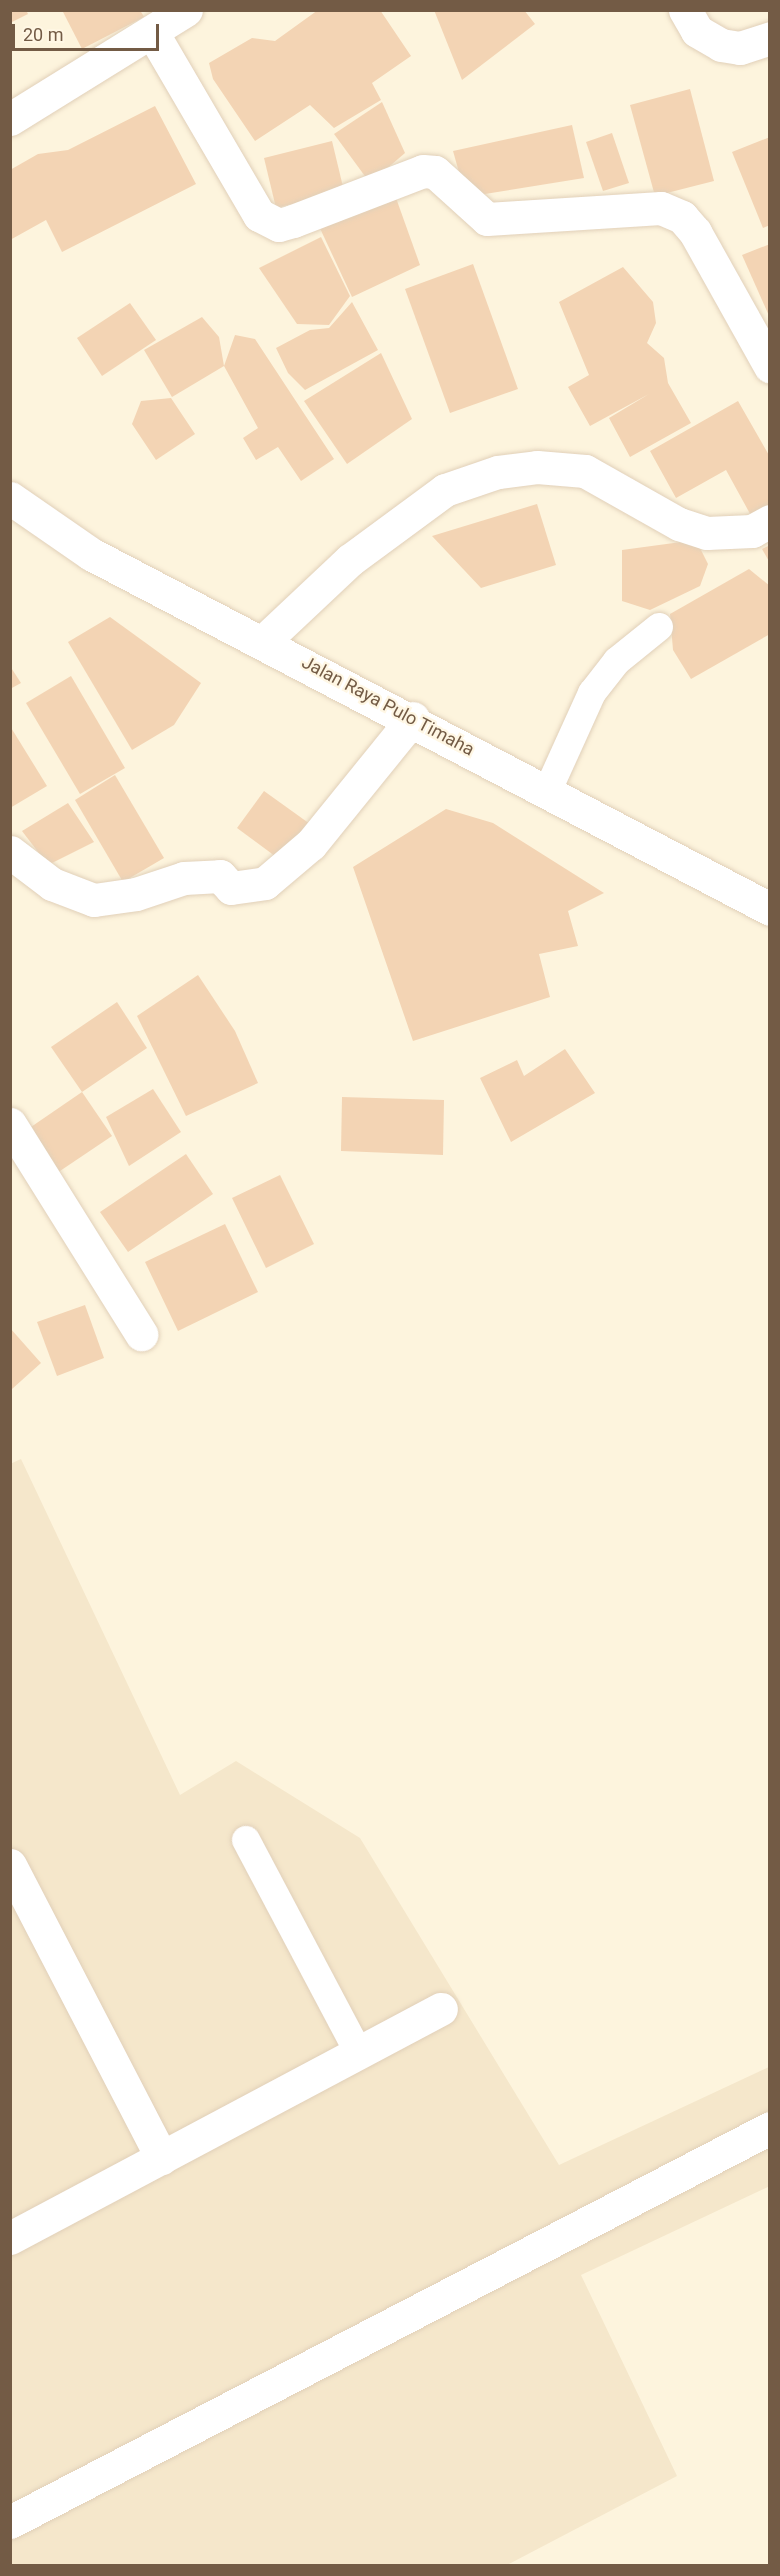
<!DOCTYPE html>
<style>
body{margin:0}
#map{position:relative;width:780px;height:2576px;overflow:hidden;background:#fdf4dd;font-family:Roboto,sans-serif}
div>[style]{position:absolute}
.residential>*{inset:0;background:#f5e7cb}
.building>*{inset:0;background:#f3d4b4}
.roads{filter:drop-shadow(0 0 2px #e1d0b9) drop-shadow(0 0 2px #e1d0b9)}
.service>*{height:28px;margin:-14px;padding:0 14px;transform-origin:14px;border-radius:14px;background:#fff}
.minor>*{height:33px;margin:-16.5px;padding:0 16.5px;transform-origin:16.5px;border-radius:16.5px;background:#fff}
.tertiary>*{height:33px;margin:-16.5px;padding:0 16.5px;transform-origin:16.5px;border-radius:16.5px;background:#fff}
span{translate:-50% -50%;white-space:nowrap;text-align:center;line-height:1.15;-webkit-text-stroke:4.5px #fff7e4;paint-order:stroke}
.street-label{font-size:18px;color:#735b45}
.frame{position:absolute;inset:0;border:12px solid #735b45;pointer-events:none}
.scale{position:absolute;left:12px;top:24px;width:147px;height:27px;box-sizing:border-box;border:3px solid #735b45;border-top:0;padding-left:8px;font-size:18px;line-height:21px;white-space:nowrap;color:#735b45;-webkit-text-stroke:4px #fff7e4;paint-order:stroke}
</style>
<div id="map">
<div class="residential">
<i style="clip-path:polygon(21px 1459px,180px 1795px,236px 1761px,360px 1838px,559px 2165px,769px 2067px,770px 2186px,581px 2275px,677px 2476px,507px 2565px,11px 2566px,10px 1464px)"></i>
</div>
<div class="building">
<i style="clip-path:polygon(10px 10px,26px 10px,28px 14px,10px 23px)"></i>
<i style="clip-path:polygon(62px 10px,140px 10px,144px 17px,82px 49px)"></i>
<i style="clip-path:polygon(318px 10px,380px 10px,411px 56px,372px 83px,381px 100px,334px 128px,310px 105px,255px 141px,213px 79px,209px 63px,252px 38px,275px 41px)"></i>
<i style="clip-path:polygon(434px 10px,524px 10px,535px 24px,462px 80px)"></i>
<i style="clip-path:polygon(690px 89px,714px 181px,655px 196px,630px 105px)"></i>
<i style="clip-path:polygon(382px 102px,405px 153px,370px 183px,334px 134px)"></i>
<i style="clip-path:polygon(155px 106px,196px 184px,62px 252px,46px 220px,10px 240px,10px 170px,38px 154px,68px 150px)"></i>
<i style="clip-path:polygon(572px 125px,584px 178px,466px 197px,453px 151px)"></i>
<i style="clip-path:polygon(612px 133px,629px 183px,603px 191px,586px 142px)"></i>
<i style="clip-path:polygon(770px 137px,770px 225px,763px 228px,732px 152px)"></i>
<i style="clip-path:polygon(332px 141px,344px 191px,276px 208px,264px 158px)"></i>
<i style="clip-path:polygon(396px 198px,420px 265px,352px 297px,318px 224px)"></i>
<i style="clip-path:polygon(321px 237px,350px 296px,329px 325px,297px 324px,259px 268px)"></i>
<i style="clip-path:polygon(770px 244px,770px 318px,742px 255px)"></i>
<i style="clip-path:polygon(473px 264px,518px 389px,450px 413px,405px 289px)"></i>
<i style="clip-path:polygon(623px 267px,653px 302px,656px 323px,647px 343px,664px 358px,668px 383px,691px 423px,630px 457px,609px 418px,649px 394px,590px 426px,568px 387px,589px 375px,559px 302px)"></i>
<i style="clip-path:polygon(352px 302px,378px 350px,305px 390px,288px 373px,276px 348px,310px 330px,329px 328px)"></i>
<i style="clip-path:polygon(130px 303px,156px 340px,102px 376px,77px 338px)"></i>
<i style="clip-path:polygon(202px 317px,219px 337px,224px 366px,172px 397px,144px 350px)"></i>
<i style="clip-path:polygon(235px 335px,255px 339px,334px 459px,301px 481px,278px 447px,256px 460px,243px 438px,258px 428px,224px 366px)"></i>
<i style="clip-path:polygon(381px 353px,412px 419px,347px 464px,304px 401px)"></i>
<i style="clip-path:polygon(171px 398px,195px 434px,156px 460px,132px 424px,141px 401px)"></i>
<i style="clip-path:polygon(738px 401px,770px 457px,770px 513px,754px 521px,726px 470px,676px 498px,650px 451px)"></i>
<i style="clip-path:polygon(537px 504px,556px 565px,481px 588px,432px 536px)"></i>
<i style="clip-path:polygon(696px 540px,708px 564px,700px 586px,650px 610px,622px 601px,622px 550px)"></i>
<i style="clip-path:polygon(770px 545px,770px 563px,762px 549px)"></i>
<i style="clip-path:polygon(749px 569px,770px 586px,770px 634px,691px 679px,673px 650px,670px 614px)"></i>
<i style="clip-path:polygon(110px 617px,201px 683px,174px 725px,132px 750px,68px 642px)"></i>
<i style="clip-path:polygon(10px 666px,21px 683px,10px 689px)"></i>
<i style="clip-path:polygon(71px 676px,125px 768px,80px 794px,26px 703px)"></i>
<i style="clip-path:polygon(10px 726px,47px 786px,10px 808px)"></i>
<i style="clip-path:polygon(115px 775px,164px 858px,123px 882px,75px 800px)"></i>
<i style="clip-path:polygon(264px 791px,310px 824px,283px 862px,237px 828px)"></i>
<i style="clip-path:polygon(68px 803px,94px 842px,48px 865px,22px 831px)"></i>
<i style="clip-path:polygon(446px 809px,493px 823px,604px 893px,568px 911px,578px 946px,539px 954px,550px 997px,413px 1041px,353px 867px)"></i>
<i style="clip-path:polygon(198px 975px,235px 1031px,258px 1083px,186px 1116px,137px 1016px)"></i>
<i style="clip-path:polygon(117px 1002px,147px 1048px,82px 1092px,51px 1047px)"></i>
<i style="clip-path:polygon(565px 1049px,595px 1093px,511px 1142px,480px 1078px,517px 1060px,524px 1076px)"></i>
<i style="clip-path:polygon(153px 1089px,181px 1132px,129px 1166px,106px 1117px)"></i>
<i style="clip-path:polygon(82px 1092px,112px 1136px,57px 1173px,28px 1129px)"></i>
<i style="clip-path:polygon(342px 1097px,444px 1100px,443px 1155px,341px 1151px)"></i>
<i style="clip-path:polygon(186px 1154px,213px 1194px,128px 1252px,100px 1212px)"></i>
<i style="clip-path:polygon(280px 1175px,314px 1244px,266px 1268px,232px 1198px)"></i>
<i style="clip-path:polygon(225px 1224px,258px 1292px,178px 1331px,145px 1262px)"></i>
<i style="clip-path:polygon(85px 1305px,104px 1358px,57px 1376px,37px 1322px)"></i>
<i style="clip-path:polygon(10px 1328px,41px 1363px,12px 1389px,10px 1388px)"></i>
</div>
<div class="roads">
<div class="service">
<i style="left:548px;top:790px;width:107px;rotate:-65.6deg"></i>
<i style="left:592px;top:693px;width:41px;rotate:-52deg"></i>
<i style="left:617px;top:661px;width:54px;rotate:-39deg"></i>
<i style="left:246px;top:1840px;width:241px;rotate:62.1deg"></i>
</div>
<div class="minor">
<i style="left:685px;top:10px;width:24px;rotate:60deg"></i>
<i style="left:697px;top:31px;width:28px;rotate:30deg"></i>
<i style="left:721px;top:45px;width:19px;rotate:9deg"></i>
<i style="left:740px;top:48px;width:32px;rotate:-18deg"></i>
<i style="left:152px;top:32px;width:212px;rotate:59.7deg"></i>
<i style="left:259px;top:215px;width:22px;rotate:27deg"></i>
<i style="left:279px;top:225px;width:15px;rotate:-16deg"></i>
<i style="left:293px;top:221px;width:139px;rotate:-21deg"></i>
<i style="left:423px;top:171px;width:12px;rotate:5deg"></i>
<i style="left:435px;top:172px;width:70px;rotate:42.1deg"></i>
<i style="left:487px;top:219px;width:174px;rotate:-3.6deg"></i>
<i style="left:661px;top:208px;width:23px;rotate:23deg"></i>
<i style="left:682px;top:217px;width:20px;rotate:49deg"></i>
<i style="left:695px;top:232px;width:154px;rotate:60.8deg"></i>
<i style="left:264px;top:641px;width:118px;rotate:-43.3deg"></i>
<i style="left:350px;top:560px;width:118px;rotate:-36.4deg"></i>
<i style="left:445px;top:490px;width:56px;rotate:-18.8deg"></i>
<i style="left:498px;top:472px;width:39px;rotate:-7deg"></i>
<i style="left:537px;top:467px;width:48px;rotate:4.8deg"></i>
<i style="left:585px;top:471px;width:108px;rotate:29.4deg"></i>
<i style="left:679px;top:524px;width:29px;rotate:18deg"></i>
<i style="left:707px;top:533px;width:45px;rotate:-2.5deg"></i>
<i style="left:752px;top:531px;width:21px;rotate:-29deg"></i>
<i style="left:10px;top:852px;width:53px;rotate:37.3deg"></i>
<i style="left:52px;top:884px;width:45px;rotate:20.9deg"></i>
<i style="left:94px;top:900px;width:42px;rotate:-8.1deg"></i>
<i style="left:136px;top:894px;width:51px;rotate:-18.4deg"></i>
<i style="left:184px;top:878px;width:36px;rotate:-3deg"></i>
<i style="left:220px;top:876px;width:16px;rotate:47deg"></i>
<i style="left:231px;top:888px;width:34px;rotate:-8deg"></i>
<i style="left:265px;top:883px;width:60px;rotate:-40.3deg"></i>
<i style="left:311px;top:844px;width:162px;rotate:-51deg"></i>
<i style="left:10px;top:1124px;width:248px;rotate:58deg"></i>
<i style="left:10px;top:1865px;width:330px;rotate:62.6deg"></i>
<i style="left:10px;top:2238px;width:488px;rotate:-28deg"></i>
<i style="left:10px;top:2522px;width:856px;rotate:-27.4deg"></i>
</div>
<div class="tertiary">
<i style="left:10px;top:119px;width:207px;rotate:-31.8deg"></i>
<i style="left:10px;top:498px;width:98px;rotate:34.7deg"></i>
<i style="left:91px;top:554px;width:766px;rotate:27.6deg"></i>
</div>
</div>
<div class="street-label">
<span style="left:388px;top:706px;rotate:28deg">Jalan Raya Pulo Timaha</span>
</div>
<div class="frame"></div>
<div class="scale">20 m</div>
</div>
